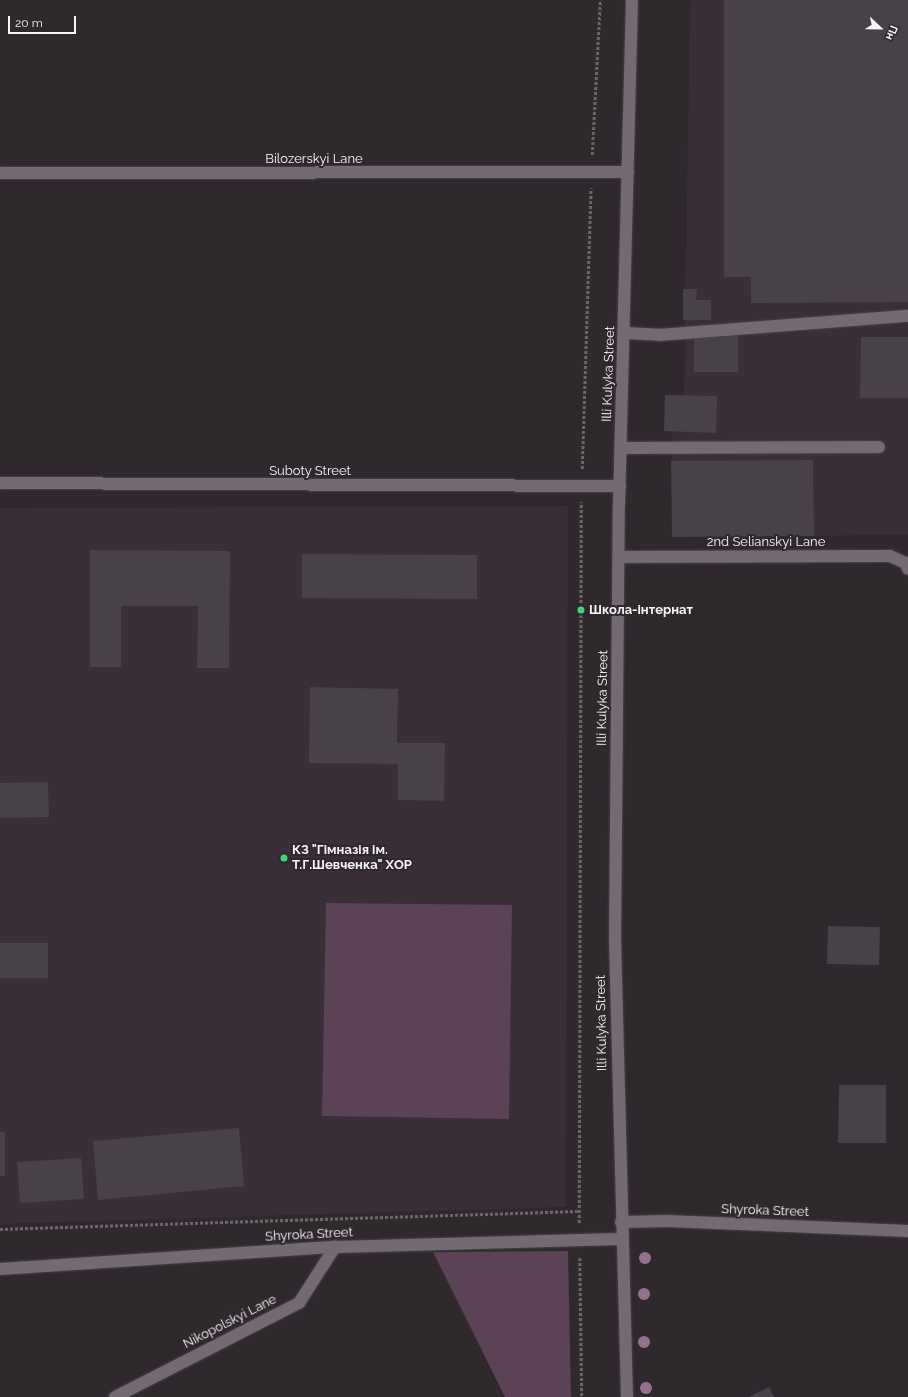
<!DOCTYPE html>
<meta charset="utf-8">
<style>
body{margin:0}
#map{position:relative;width:908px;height:1397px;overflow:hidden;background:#2f282d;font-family:Raleway,sans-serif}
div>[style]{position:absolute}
.built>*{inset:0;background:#3a2e38}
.green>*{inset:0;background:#5b4256}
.building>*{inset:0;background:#484147}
.path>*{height:2.5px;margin-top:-1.25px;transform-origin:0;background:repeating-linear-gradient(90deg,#6c666a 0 3px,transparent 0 5px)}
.roads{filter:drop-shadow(0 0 1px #484347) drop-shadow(0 0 1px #484347)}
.lane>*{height:12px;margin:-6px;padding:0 6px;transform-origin:6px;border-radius:6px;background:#736b71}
.street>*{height:12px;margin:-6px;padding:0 6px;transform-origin:6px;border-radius:6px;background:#736b71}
.secondary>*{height:12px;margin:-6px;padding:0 6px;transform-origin:6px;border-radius:6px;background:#736b71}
.trees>*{width:12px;height:12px;margin:-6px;border-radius:50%;background:#94728d}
.dots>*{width:11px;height:11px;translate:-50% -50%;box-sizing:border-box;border:2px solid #2f282d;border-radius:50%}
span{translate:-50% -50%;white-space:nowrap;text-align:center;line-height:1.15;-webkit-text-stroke:4px #2f282d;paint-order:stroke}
.street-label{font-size:13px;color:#f7f3f6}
.poi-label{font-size:13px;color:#f7f3f6;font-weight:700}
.left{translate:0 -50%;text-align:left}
.north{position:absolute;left:860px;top:8px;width:40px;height:40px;-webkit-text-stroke:3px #2f282d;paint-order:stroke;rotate:112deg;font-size:11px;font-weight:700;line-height:16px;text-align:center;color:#f7f3f6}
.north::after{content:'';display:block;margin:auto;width:14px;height:18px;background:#f7f3f6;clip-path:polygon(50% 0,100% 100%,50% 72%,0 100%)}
.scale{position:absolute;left:8px;top:16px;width:68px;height:18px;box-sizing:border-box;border:2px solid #f7f3f6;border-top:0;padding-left:5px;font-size:12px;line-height:14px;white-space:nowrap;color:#f7f3f6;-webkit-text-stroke:3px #2f282d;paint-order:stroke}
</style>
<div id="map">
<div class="built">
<i style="clip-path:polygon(690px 0,908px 0,908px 535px,672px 537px,672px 432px,664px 431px,665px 395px,684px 395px)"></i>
<i style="clip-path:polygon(568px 506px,566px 1207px,0 1224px,0 508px)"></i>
</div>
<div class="green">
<i style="clip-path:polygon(326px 903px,512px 905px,509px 1119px,322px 1116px)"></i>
<i style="clip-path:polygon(568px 1251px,571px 1397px,505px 1397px,433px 1252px)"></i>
</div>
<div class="building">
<i style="clip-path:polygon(724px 0,908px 0,908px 302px,751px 303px,751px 277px,724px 277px)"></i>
<i style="clip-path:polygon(683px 289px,697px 289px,696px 300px,711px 300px,711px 320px,683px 320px)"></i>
<i style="clip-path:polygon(694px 335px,738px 335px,738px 372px,694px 372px)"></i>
<i style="clip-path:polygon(861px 337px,908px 337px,908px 398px,860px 398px)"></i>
<i style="clip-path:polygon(665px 395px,717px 396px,716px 433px,664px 431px)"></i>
<i style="clip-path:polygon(813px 460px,814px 536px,672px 537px,671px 461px)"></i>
<i style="clip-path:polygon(90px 550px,230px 551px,229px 668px,197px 668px,198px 606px,121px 606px,121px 667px,90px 667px)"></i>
<i style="clip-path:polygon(302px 554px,477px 555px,477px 599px,302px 598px)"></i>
<i style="clip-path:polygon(310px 687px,398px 689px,397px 743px,445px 743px,444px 801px,398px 800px,398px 764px,309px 763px)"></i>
<i style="clip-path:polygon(48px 782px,49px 817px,0 818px,0 783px)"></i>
<i style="clip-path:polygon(828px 926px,880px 927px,879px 965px,827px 964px)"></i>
<i style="clip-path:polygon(0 943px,48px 943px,48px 978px,0 978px)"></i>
<i style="clip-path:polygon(839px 1085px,886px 1085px,886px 1143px,838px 1143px)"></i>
<i style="clip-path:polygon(239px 1128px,244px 1186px,98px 1200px,93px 1141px)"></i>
<i style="clip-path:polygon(0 1132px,5px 1132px,5px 1176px,0 1176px)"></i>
<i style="clip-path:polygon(81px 1158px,84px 1199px,20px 1203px,17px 1162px)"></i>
<i style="clip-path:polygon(769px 1387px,774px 1397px,749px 1397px)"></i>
</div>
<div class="path">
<i style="left:592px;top:155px;width:155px;rotate:-87deg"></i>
<i style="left:582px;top:469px;width:281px;rotate:-88.2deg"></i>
<i style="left:579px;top:1223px;width:721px;rotate:-89.84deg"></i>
<i style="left:0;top:1229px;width:578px;rotate:-1.78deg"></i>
<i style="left:580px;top:1258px;width:139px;rotate:89.2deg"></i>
</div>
<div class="roads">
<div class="lane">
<i style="left:625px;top:333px;width:34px;rotate:3deg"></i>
<i style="left:659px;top:335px;width:250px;rotate:-4.4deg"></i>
<i style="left:621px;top:448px;width:258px;rotate:-0.2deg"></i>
</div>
<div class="street">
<i style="left:0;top:173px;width:628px;rotate:-0.09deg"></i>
<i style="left:0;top:483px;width:620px;rotate:0.28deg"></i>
<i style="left:619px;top:557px;width:271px;rotate:-0.2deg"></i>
<i style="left:890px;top:556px;width:17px;rotate:24deg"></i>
<i style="left:906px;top:563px;width:6px;rotate:72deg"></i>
<i style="left:621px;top:1222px;width:46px;rotate:-1.2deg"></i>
<i style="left:667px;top:1221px;width:241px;rotate:2.4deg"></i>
<i style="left:115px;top:1397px;width:207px;rotate:-27.1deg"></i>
<i style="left:299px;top:1303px;width:67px;rotate:-57.3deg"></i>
</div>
<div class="secondary">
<i style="left:0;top:1269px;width:336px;rotate:-3.8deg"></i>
<i style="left:335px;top:1247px;width:286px;rotate:-1.6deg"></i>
<i style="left:627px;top:1397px;width:457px;rotate:-91.5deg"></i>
<i style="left:615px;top:940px;width:435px;rotate:-89.5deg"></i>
<i style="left:619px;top:505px;width:505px;rotate:-88.53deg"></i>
</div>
</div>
<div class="trees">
<i style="left:645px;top:1258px"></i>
<i style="left:644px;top:1294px"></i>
<i style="left:644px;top:1342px"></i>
<i style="left:646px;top:1388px"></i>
</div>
<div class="dots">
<i style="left:581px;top:610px;background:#3ed77d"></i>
<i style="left:284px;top:858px;background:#3ed77d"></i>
</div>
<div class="street-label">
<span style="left:314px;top:159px">Bilozerskyi Lane</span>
<span style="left:609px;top:374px;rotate:-88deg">Illi Kulyka Street</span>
<span style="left:310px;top:471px">Suboty Street</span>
<span style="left:766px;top:542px">2nd Selianskyi Lane</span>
<span style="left:603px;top:698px;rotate:-89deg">Illi Kulyka Street</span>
<span style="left:602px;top:1023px;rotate:-91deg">Illi Kulyka Street</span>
<span style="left:765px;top:1211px;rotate:2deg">Shyroka Street</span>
<span style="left:309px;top:1235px;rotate:-3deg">Shyroka Street</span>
<span style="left:230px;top:1322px;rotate:-27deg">Nikopolskyi Lane</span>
</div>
<div class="poi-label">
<span class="left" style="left:589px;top:610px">Школа-інтернат</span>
<span class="left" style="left:292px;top:858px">КЗ "Гімназія ім.<br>Т.Г.Шевченка" ХОР</span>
</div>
<div class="north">Пн</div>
<div class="scale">20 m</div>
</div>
